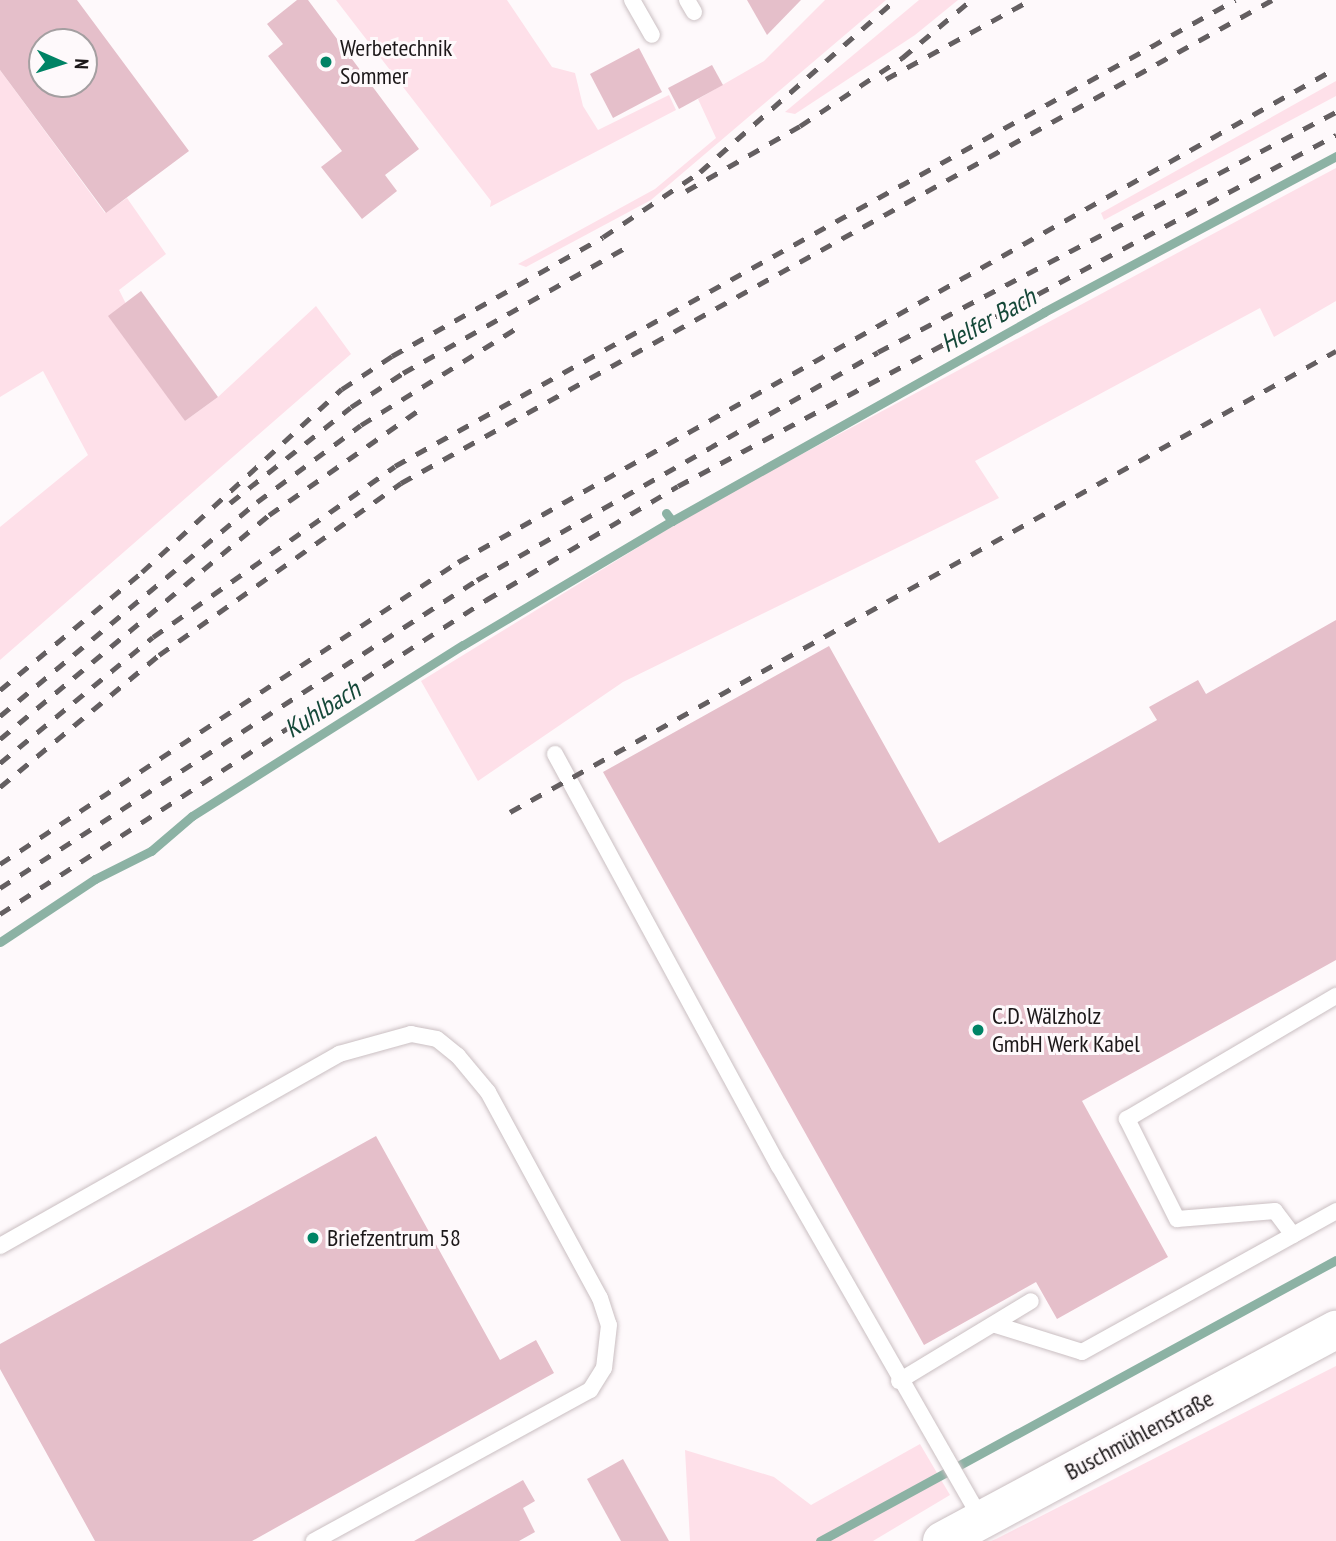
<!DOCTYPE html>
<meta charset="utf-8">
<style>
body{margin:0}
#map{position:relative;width:1336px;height:1541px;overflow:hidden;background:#fef9fb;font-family:"PT Sans Narrow",sans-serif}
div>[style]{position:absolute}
.green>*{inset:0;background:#fee0e9}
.stream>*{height:9px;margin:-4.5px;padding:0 4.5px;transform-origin:4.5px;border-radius:4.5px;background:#8cb2a4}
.building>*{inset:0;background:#e5bfca}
.roads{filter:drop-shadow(0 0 2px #cabfc2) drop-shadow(0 0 2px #cabfc2)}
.service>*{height:16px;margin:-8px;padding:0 8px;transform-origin:8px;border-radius:8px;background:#fff}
.tertiary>*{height:38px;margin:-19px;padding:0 19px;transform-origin:19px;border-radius:19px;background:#fff}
.rail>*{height:5px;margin-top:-2.5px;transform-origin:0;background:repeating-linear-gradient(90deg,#645f61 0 12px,transparent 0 24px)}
.dots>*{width:19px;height:19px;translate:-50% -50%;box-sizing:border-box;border:4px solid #fef9fb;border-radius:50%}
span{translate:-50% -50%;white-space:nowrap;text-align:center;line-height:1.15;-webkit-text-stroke:6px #fef9fb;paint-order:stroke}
.poi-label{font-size:24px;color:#1c1819}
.left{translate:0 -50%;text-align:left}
.street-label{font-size:24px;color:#1c1819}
.water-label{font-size:26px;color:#154839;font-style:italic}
.north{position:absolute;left:28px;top:28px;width:70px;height:70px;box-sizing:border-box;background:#fef9fb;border:2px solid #a49fa1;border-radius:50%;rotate:93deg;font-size:19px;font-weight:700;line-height:28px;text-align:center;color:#1c1819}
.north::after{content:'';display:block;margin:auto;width:24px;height:32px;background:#008365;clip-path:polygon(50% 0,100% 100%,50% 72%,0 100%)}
</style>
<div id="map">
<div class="green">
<i style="clip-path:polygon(336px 0,507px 0,552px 67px,575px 73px,583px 106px,598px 130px,669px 95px,676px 110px,490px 207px,491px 201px)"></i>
<i style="clip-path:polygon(825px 0,886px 0,651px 200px,526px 267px,518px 264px,655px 189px,716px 138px,698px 99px,764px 61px)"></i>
<i style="clip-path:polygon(919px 0,958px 0,915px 35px,795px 114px,785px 112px)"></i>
<i style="clip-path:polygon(0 70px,105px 213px,127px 198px,166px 254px,119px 290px,185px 421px,218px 397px,316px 306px,351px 354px,0 660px,0 527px,88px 455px,43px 371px,0 397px)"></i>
<i style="clip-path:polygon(1336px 81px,1336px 96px,1104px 220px,1101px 213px)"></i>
<i style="clip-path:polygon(1336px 168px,1336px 301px,1274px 337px,1260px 308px,975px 461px,999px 498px,623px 682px,478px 781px,421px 681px,705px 506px)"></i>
<i style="clip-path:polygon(1336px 1366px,1336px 1541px,991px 1541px,996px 1539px)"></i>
<i style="clip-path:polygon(920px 1444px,950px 1495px,873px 1541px,690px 1541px,685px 1450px,774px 1477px,811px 1505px)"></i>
</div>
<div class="stream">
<i style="left:666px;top:513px;width:10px;rotate:53deg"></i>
<i style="left:672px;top:521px;width:427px;rotate:-29.3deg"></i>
<i style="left:1044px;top:312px;width:331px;rotate:-28.1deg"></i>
<i style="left:0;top:942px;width:114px;rotate:-33.6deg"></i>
<i style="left:95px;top:879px;width:63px;rotate:-26.6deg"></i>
<i style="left:151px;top:851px;width:54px;rotate:-40.5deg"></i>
<i style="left:192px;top:816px;width:320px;rotate:-32.3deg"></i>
<i style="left:463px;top:645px;width:243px;rotate:-30.7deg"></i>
<i style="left:820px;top:1541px;width:588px;rotate:-28.57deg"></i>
</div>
<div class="building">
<i style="clip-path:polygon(evenodd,0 0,77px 0,189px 151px,106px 213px,0 70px,0 0,42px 42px,84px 42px,84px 84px,42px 84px,42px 42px)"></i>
<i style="clip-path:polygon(297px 0,308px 0,419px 149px,385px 175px,397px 191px,362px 219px,321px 167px,342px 151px,268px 56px,283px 44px,267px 24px)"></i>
<i style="clip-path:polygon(747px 0,801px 0,767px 35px)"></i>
<i style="clip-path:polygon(639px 48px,662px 92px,613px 118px,590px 74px)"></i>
<i style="clip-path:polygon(712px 65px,723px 85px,679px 109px,668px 88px)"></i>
<i style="clip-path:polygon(141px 291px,218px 397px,185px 421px,108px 316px)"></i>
<i style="clip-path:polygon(1336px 620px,1336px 960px,1082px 1101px,1168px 1257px,1057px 1319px,1036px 1282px,924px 1345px,603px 772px,829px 646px,939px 843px,1157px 720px,1149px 707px,1198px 680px,1206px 694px)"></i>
<i style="clip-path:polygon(376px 1136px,500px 1360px,536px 1340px,554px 1373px,252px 1541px,95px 1541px,0 1369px,0 1344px)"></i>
<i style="clip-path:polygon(623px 1459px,669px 1541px,621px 1541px,587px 1479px)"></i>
<i style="clip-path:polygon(523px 1480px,535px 1501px,523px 1508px,535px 1532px,519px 1541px,414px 1541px)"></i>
</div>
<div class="roads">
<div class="service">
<i style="left:632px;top:0;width:40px;rotate:60.3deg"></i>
<i style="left:687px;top:0;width:14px;rotate:60deg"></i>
<i style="left:555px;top:754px;width:469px;rotate:61.5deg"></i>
<i style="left:779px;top:1166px;width:407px;rotate:60.2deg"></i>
<i style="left:1293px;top:1235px;width:30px;rotate:-127deg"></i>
<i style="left:1275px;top:1211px;width:98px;rotate:175.3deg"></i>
<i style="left:1177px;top:1219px;width:112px;rotate:-116.6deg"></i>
<i style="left:1127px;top:1119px;width:243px;rotate:-30.5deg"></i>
<i style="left:0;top:1246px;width:390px;rotate:-29.5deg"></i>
<i style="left:339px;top:1054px;width:75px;rotate:-15.5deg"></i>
<i style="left:411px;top:1034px;width:26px;rotate:11deg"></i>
<i style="left:437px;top:1039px;width:27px;rotate:39deg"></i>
<i style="left:458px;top:1056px;width:47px;rotate:50.2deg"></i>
<i style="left:488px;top:1092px;width:234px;rotate:61.5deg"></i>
<i style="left:600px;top:1298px;width:28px;rotate:72deg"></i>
<i style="left:609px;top:1325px;width:43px;rotate:96.6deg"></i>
<i style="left:604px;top:1368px;width:26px;rotate:122deg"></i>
<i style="left:590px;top:1390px;width:315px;rotate:151.3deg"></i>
<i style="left:996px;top:1325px;width:90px;rotate:17.4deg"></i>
<i style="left:1082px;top:1352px;width:291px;rotate:-29deg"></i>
<i style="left:899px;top:1381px;width:154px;rotate:-31.2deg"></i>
</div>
<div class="tertiary">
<i style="left:942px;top:1541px;width:447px;rotate:-28.2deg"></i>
</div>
</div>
<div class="rail">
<i style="left:886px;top:79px;width:164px;rotate:-28.7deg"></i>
<i style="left:686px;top:191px;width:131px;rotate:-29.7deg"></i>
<i style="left:800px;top:126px;width:123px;rotate:-33.7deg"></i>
<i style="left:902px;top:58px;width:90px;rotate:-40deg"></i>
<i style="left:230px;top:503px;width:154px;rotate:-38.4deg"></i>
<i style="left:351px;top:407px;width:62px;rotate:-33.2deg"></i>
<i style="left:403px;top:373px;width:255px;rotate:-29.4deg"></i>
<i style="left:0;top:690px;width:185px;rotate:-39.7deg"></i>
<i style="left:142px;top:572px;width:271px;rotate:-42.5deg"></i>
<i style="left:342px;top:389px;width:60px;rotate:-33.4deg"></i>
<i style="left:392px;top:356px;width:242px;rotate:-29.4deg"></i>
<i style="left:603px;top:237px;width:117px;rotate:-33.8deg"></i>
<i style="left:700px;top:172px;width:260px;rotate:-41.4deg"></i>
<i style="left:0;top:716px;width:334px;rotate:-39.8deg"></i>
<i style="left:257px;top:502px;width:129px;rotate:-36.5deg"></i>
<i style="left:361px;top:425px;width:187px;rotate:-31.9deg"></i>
<i style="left:0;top:739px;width:350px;rotate:-39.8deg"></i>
<i style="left:269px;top:515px;width:188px;rotate:-35deg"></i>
<i style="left:0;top:763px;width:198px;rotate:-39.5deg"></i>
<i style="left:153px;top:637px;width:296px;rotate:-35.2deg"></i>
<i style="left:395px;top:466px;width:961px;rotate:-29.02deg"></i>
<i style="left:0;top:787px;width:207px;rotate:-39.7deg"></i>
<i style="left:159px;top:655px;width:297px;rotate:-35.4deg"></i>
<i style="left:401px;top:483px;width:996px;rotate:-29.01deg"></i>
<i style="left:510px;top:812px;width:946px;rotate:-29.17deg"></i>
<i style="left:0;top:864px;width:549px;rotate:-33.4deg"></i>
<i style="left:458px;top:562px;width:1007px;rotate:-29.36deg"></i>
<i style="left:0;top:888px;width:568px;rotate:-32.85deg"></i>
<i style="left:477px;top:580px;width:461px;rotate:-29.6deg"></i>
<i style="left:878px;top:352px;width:517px;rotate:-27.66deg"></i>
<i style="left:0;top:914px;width:579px;rotate:-32.87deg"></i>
<i style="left:486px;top:600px;width:223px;rotate:-30.7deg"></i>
<i style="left:678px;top:486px;width:746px;rotate:-28.08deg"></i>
</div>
<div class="dots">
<i style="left:326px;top:62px;background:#008365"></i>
<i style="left:978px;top:1030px;background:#008365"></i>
<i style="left:313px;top:1238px;background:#008365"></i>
</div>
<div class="poi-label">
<span class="left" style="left:340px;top:62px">Werbetechnik<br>Sommer</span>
<span class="left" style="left:992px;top:1030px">C.D. Wälzholz<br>GmbH Werk Kabel</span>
<span class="left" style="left:327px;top:1238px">Briefzentrum 58</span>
</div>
<div class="street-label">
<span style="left:1139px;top:1435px;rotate:-28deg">Buschmühlenstraße</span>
</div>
<div class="water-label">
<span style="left:988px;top:320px;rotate:-29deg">Helfer Bach</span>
<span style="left:322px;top:709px;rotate:-32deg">Kuhlbach</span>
</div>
<div class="north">N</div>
</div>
